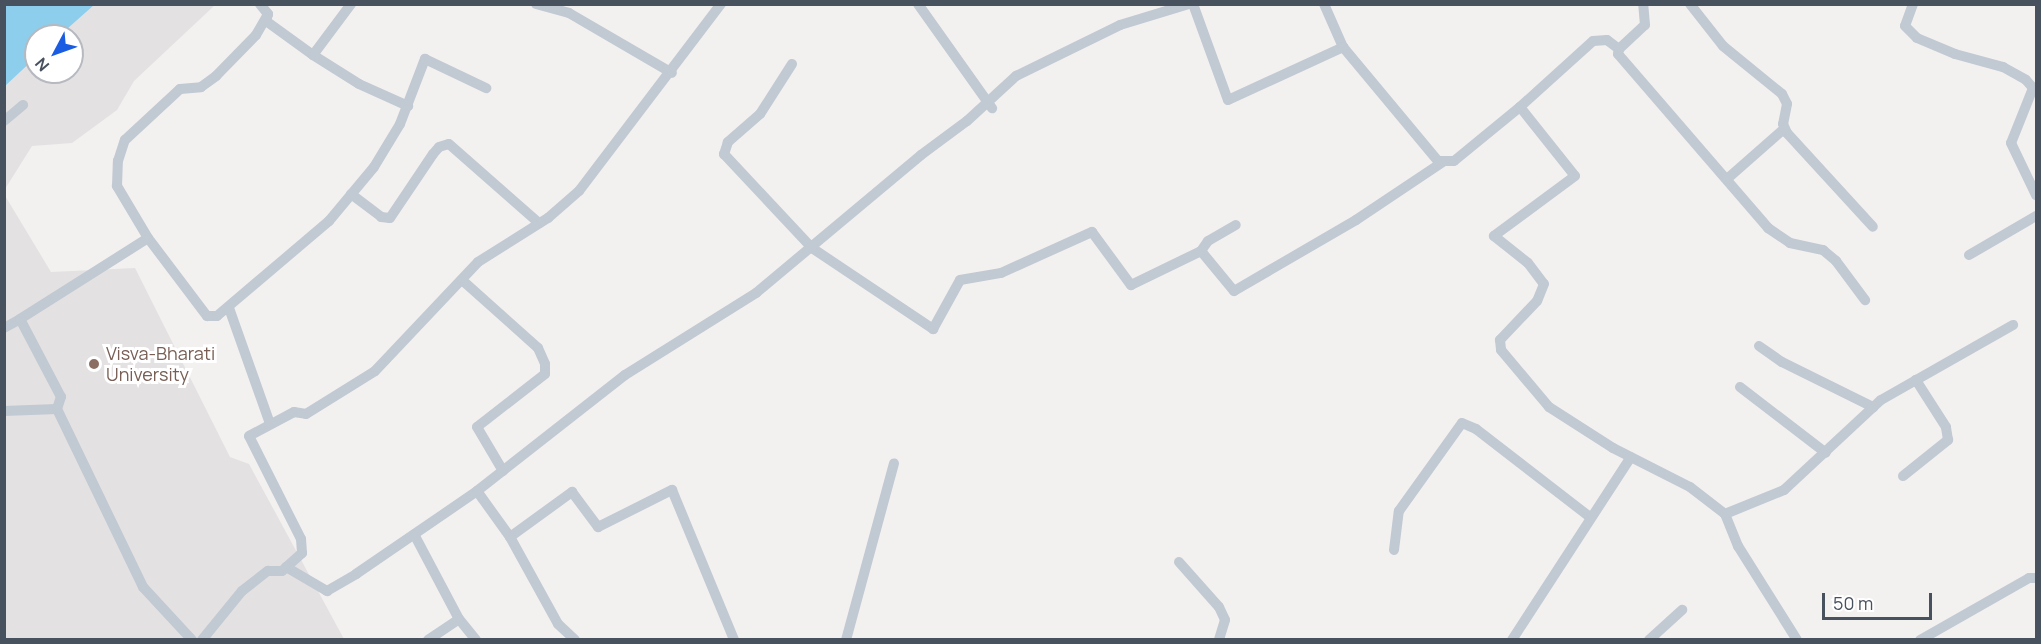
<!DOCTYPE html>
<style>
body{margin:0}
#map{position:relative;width:2041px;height:644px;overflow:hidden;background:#f3f0f0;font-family:Manrope,sans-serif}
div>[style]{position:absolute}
.education>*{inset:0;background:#e4e1e2}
.water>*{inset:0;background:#8dceec}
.minor>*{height:10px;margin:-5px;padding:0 5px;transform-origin:5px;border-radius:5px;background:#c1c9d2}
.dots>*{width:16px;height:16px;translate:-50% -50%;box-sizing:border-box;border:3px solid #fff;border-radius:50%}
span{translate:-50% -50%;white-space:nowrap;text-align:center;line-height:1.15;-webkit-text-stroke:6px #fff;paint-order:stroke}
.education-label{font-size:18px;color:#785e54}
.left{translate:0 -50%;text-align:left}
.frame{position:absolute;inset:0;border:6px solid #48515e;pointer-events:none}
.north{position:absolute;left:24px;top:24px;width:60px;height:60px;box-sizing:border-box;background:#fff;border:2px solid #b6b9bf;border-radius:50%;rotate:229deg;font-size:16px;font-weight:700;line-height:24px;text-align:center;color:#48515e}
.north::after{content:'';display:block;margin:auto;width:21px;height:27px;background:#1a5de3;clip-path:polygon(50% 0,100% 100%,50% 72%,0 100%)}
.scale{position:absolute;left:1822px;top:593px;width:110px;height:27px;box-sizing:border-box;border:3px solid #48515e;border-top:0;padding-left:8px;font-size:18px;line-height:21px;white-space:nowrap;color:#48515e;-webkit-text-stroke:4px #fff;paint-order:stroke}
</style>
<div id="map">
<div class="education">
<i style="clip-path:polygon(evenodd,5px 5px,215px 5px,134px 81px,117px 110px,72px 143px,32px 146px,5px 189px,5px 5px,36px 36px,72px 36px,72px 72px,36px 72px,36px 36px)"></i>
<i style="clip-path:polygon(4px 194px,51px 272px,135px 268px,230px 457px,249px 464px,344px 639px,5px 639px)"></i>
</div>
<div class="water">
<i style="clip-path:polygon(5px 4px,94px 4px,94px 5px,59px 36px,36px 36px,36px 57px,5px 86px)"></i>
</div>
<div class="minor">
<i style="left:536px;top:4px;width:34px;rotate:15deg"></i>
<i style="left:569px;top:13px;width:119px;rotate:30.2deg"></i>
<i style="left:918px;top:4px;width:128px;rotate:54.6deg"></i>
<i style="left:1193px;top:4px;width:102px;rotate:70deg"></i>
<i style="left:1228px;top:100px;width:127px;rotate:-24.7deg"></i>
<i style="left:1324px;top:4px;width:47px;rotate:66.2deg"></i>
<i style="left:1343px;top:47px;width:148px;rotate:50.2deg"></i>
<i style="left:1438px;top:161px;width:16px"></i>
<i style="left:1454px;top:161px;width:85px;rotate:-39.3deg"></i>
<i style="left:1520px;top:107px;width:88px;rotate:51.4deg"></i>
<i style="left:1575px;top:176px;width:101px;rotate:143.5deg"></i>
<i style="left:1494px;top:236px;width:43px;rotate:38.5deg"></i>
<i style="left:1528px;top:263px;width:26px;rotate:53deg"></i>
<i style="left:1544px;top:284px;width:18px;rotate:112deg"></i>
<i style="left:1537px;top:301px;width:54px;rotate:133.5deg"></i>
<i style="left:1500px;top:340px;width:10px;rotate:84deg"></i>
<i style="left:1501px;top:350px;width:75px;rotate:49.9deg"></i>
<i style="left:1549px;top:407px;width:76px;rotate:32.6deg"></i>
<i style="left:1613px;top:448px;width:86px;rotate:26.9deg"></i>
<i style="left:1690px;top:487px;width:44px;rotate:37.6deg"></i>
<i style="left:1725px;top:514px;width:35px;rotate:68deg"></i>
<i style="left:1738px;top:546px;width:111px;rotate:57.9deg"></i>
<i style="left:1690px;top:4px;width:53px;rotate:51.8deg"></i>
<i style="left:1723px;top:46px;width:76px;rotate:39.1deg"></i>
<i style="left:1782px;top:94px;width:11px;rotate:63deg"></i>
<i style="left:1787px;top:104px;width:20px;rotate:101deg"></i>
<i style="left:1783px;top:124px;width:10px;rotate:66deg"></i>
<i style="left:1787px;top:133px;width:127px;rotate:47.5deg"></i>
<i style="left:1913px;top:4px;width:23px;rotate:110deg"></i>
<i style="left:1905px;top:26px;width:17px;rotate:45deg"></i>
<i style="left:1917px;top:38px;width:41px;rotate:22.8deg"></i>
<i style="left:1955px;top:54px;width:50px;rotate:15.2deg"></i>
<i style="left:2003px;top:67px;width:26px;rotate:29deg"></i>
<i style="left:2026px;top:80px;width:11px;rotate:49deg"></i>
<i style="left:2033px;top:88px;width:59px;rotate:111.8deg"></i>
<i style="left:2011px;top:143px;width:58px;rotate:64.3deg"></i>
<i style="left:268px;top:14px;width:7px;rotate:106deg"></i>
<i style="left:266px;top:21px;width:58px;rotate:35.9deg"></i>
<i style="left:313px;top:55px;width:54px;rotate:32.2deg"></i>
<i style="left:359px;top:84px;width:54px;rotate:24.2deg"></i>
<i style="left:1619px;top:49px;width:5px;rotate:101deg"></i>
<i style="left:1618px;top:54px;width:230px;rotate:49.2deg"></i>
<i style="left:1768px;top:228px;width:27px;rotate:34deg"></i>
<i style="left:1790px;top:243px;width:34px;rotate:12deg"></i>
<i style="left:1823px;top:250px;width:17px;rotate:40deg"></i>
<i style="left:1836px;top:261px;width:49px;rotate:53.4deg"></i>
<i style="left:313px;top:55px;width:64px;rotate:-53.3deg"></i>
<i style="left:792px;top:64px;width:59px;rotate:122.6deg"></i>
<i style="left:760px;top:114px;width:43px;rotate:138.8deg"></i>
<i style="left:728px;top:142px;width:13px;rotate:108deg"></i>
<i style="left:724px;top:154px;width:129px;rotate:46.9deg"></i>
<i style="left:812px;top:248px;width:146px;rotate:33.8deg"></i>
<i style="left:933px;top:329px;width:56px;rotate:-61.1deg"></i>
<i style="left:960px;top:280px;width:42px;rotate:-9.7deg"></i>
<i style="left:1001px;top:273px;width:100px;rotate:-24.3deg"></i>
<i style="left:1092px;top:232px;width:66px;rotate:53.7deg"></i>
<i style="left:1131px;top:285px;width:78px;rotate:-25.9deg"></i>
<i style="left:1201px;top:251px;width:52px;rotate:50.5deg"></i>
<i style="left:1234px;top:291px;width:141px;rotate:-30.2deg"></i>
<i style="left:1356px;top:220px;width:106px;rotate:-33.8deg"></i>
<i style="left:1520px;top:107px;width:98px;rotate:-42.1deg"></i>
<i style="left:1593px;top:41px;width:14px;rotate:-4deg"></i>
<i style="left:1607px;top:40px;width:15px;rotate:37deg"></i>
<i style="left:1619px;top:49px;width:35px;rotate:-43deg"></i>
<i style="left:1645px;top:25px;width:21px;rotate:-95deg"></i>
<i style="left:4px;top:121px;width:25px;rotate:-40deg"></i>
<i style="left:1727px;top:179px;width:76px;rotate:-41.3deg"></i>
<i style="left:351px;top:194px;width:38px;rotate:37deg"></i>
<i style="left:381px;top:217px;width:9px;rotate:6deg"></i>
<i style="left:390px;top:218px;width:77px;rotate:-56.1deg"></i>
<i style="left:433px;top:154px;width:9px;rotate:-49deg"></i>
<i style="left:439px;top:147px;width:10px;rotate:-17deg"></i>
<i style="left:449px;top:144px;width:120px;rotate:41.3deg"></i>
<i style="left:148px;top:238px;width:98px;rotate:52.9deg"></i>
<i style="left:207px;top:316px;width:10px"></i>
<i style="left:217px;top:316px;width:147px;rotate:-40.3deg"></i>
<i style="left:329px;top:221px;width:70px;rotate:-50.2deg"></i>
<i style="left:374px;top:167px;width:50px;rotate:-58.8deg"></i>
<i style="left:400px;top:124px;width:70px;rotate:-69deg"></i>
<i style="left:425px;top:59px;width:68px;rotate:25.4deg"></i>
<i style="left:1201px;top:251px;width:12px;rotate:-55deg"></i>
<i style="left:1208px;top:241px;width:32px;rotate:-30deg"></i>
<i style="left:1969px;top:255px;width:78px;rotate:-30.2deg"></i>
<i style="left:462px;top:280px;width:102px;rotate:41.8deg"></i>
<i style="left:538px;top:348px;width:17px;rotate:66deg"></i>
<i style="left:545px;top:364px;width:10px;rotate:90deg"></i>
<i style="left:545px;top:374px;width:86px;rotate:142.1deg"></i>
<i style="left:477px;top:427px;width:51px;rotate:59.4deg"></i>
<i style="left:229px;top:308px;width:123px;rotate:70.5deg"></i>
<i style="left:4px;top:328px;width:18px;rotate:-29deg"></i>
<i style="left:1759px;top:346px;width:28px;rotate:35deg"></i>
<i style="left:1782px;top:362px;width:102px;rotate:26.3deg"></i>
<i style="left:1740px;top:387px;width:108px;rotate:37.5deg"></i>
<i style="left:57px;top:409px;width:198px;rotate:64.2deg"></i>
<i style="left:143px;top:587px;width:72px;rotate:47.2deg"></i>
<i style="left:4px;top:411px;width:53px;rotate:-2.2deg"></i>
<i style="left:57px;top:409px;width:13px;rotate:-72deg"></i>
<i style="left:61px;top:397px;width:88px;rotate:-117.7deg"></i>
<i style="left:20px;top:319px;width:151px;rotate:-32.3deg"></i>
<i style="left:148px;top:238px;width:61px;rotate:-120.8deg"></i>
<i style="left:117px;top:186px;width:25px;rotate:-88deg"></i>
<i style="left:118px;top:161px;width:22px;rotate:-72deg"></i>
<i style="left:125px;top:140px;width:75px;rotate:-42.8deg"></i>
<i style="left:180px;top:89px;width:21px;rotate:-5deg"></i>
<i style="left:201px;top:87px;width:19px;rotate:-36deg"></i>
<i style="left:216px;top:76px;width:57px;rotate:-45.7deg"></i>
<i style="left:256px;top:35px;width:24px;rotate:-60deg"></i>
<i style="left:268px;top:14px;width:13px;rotate:-129deg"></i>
<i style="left:1903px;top:476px;width:58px;rotate:-38.7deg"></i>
<i style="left:1948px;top:440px;width:13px;rotate:-99deg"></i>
<i style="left:1946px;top:427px;width:56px;rotate:-122.6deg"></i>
<i style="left:477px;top:491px;width:57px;rotate:54.3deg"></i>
<i style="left:510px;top:537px;width:77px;rotate:-36deg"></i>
<i style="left:572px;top:492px;width:44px;rotate:53.4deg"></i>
<i style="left:598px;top:527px;width:83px;rotate:-26.6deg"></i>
<i style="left:672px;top:490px;width:162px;rotate:67.5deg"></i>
<i style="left:1725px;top:514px;width:64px;rotate:-22.1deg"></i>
<i style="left:1784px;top:490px;width:132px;rotate:-42.9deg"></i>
<i style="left:1881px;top:400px;width:152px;rotate:-29.6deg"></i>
<i style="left:415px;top:536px;width:94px;rotate:62.1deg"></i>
<i style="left:459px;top:619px;width:27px;rotate:51deg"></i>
<i style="left:510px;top:537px;width:99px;rotate:61.1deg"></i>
<i style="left:558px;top:624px;width:23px;rotate:43deg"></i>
<i style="left:1394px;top:550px;width:39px;rotate:-83deg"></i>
<i style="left:1399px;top:511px;width:108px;rotate:-54.4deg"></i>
<i style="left:1462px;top:423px;width:15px;rotate:23deg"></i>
<i style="left:1476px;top:429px;width:144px;rotate:37.7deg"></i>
<i style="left:1179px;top:562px;width:60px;rotate:48.4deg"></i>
<i style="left:1219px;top:607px;width:14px;rotate:65deg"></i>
<i style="left:1225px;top:620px;width:21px;rotate:107deg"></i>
<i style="left:286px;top:567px;width:48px;rotate:30.3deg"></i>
<i style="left:327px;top:591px;width:34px;rotate:-30deg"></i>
<i style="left:356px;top:574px;width:147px;rotate:-34.4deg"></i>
<i style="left:477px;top:491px;width:188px;rotate:-38.1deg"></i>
<i style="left:625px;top:375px;width:155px;rotate:-32deg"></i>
<i style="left:756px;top:293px;width:215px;rotate:-39.9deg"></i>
<i style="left:921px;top:155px;width:57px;rotate:-36.5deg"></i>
<i style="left:967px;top:121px;width:67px;rotate:-42.6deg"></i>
<i style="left:1016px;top:76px;width:116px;rotate:-26.1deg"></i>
<i style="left:1120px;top:25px;width:72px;rotate:-16.9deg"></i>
<i style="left:202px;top:640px;width:63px;rotate:-50.8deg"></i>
<i style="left:242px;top:591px;width:33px;rotate:-38deg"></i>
<i style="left:268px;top:571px;width:14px"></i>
<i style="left:282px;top:571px;width:27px;rotate:-42deg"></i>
<i style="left:302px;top:553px;width:14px;rotate:-94deg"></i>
<i style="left:301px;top:539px;width:115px;rotate:-116.8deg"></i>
<i style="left:249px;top:436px;width:51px;rotate:-28.1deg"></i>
<i style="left:294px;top:412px;width:12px;rotate:9deg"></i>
<i style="left:306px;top:414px;width:81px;rotate:-31.9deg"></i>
<i style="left:375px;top:371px;width:150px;rotate:-46.6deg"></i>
<i style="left:478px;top:262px;width:83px;rotate:-32.2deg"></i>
<i style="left:548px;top:218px;width:41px;rotate:-41.1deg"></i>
<i style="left:579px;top:191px;width:235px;rotate:-52.8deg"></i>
<i style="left:428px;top:640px;width:37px;rotate:-34deg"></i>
<i style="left:846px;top:640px;width:183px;rotate:-74.8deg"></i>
<i style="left:1512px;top:640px;width:218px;rotate:-57deg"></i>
<i style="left:1649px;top:640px;width:45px;rotate:-42.3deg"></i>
<i style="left:1920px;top:640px;width:125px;rotate:-29.6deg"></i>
<i style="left:2029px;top:578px;width:7px"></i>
</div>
<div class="dots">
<i style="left:94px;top:364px;background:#8d6e63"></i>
</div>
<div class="education-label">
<span class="left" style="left:106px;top:364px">Visva-Bharati<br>University</span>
</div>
<div class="frame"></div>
<div class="north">N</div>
<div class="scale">50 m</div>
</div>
